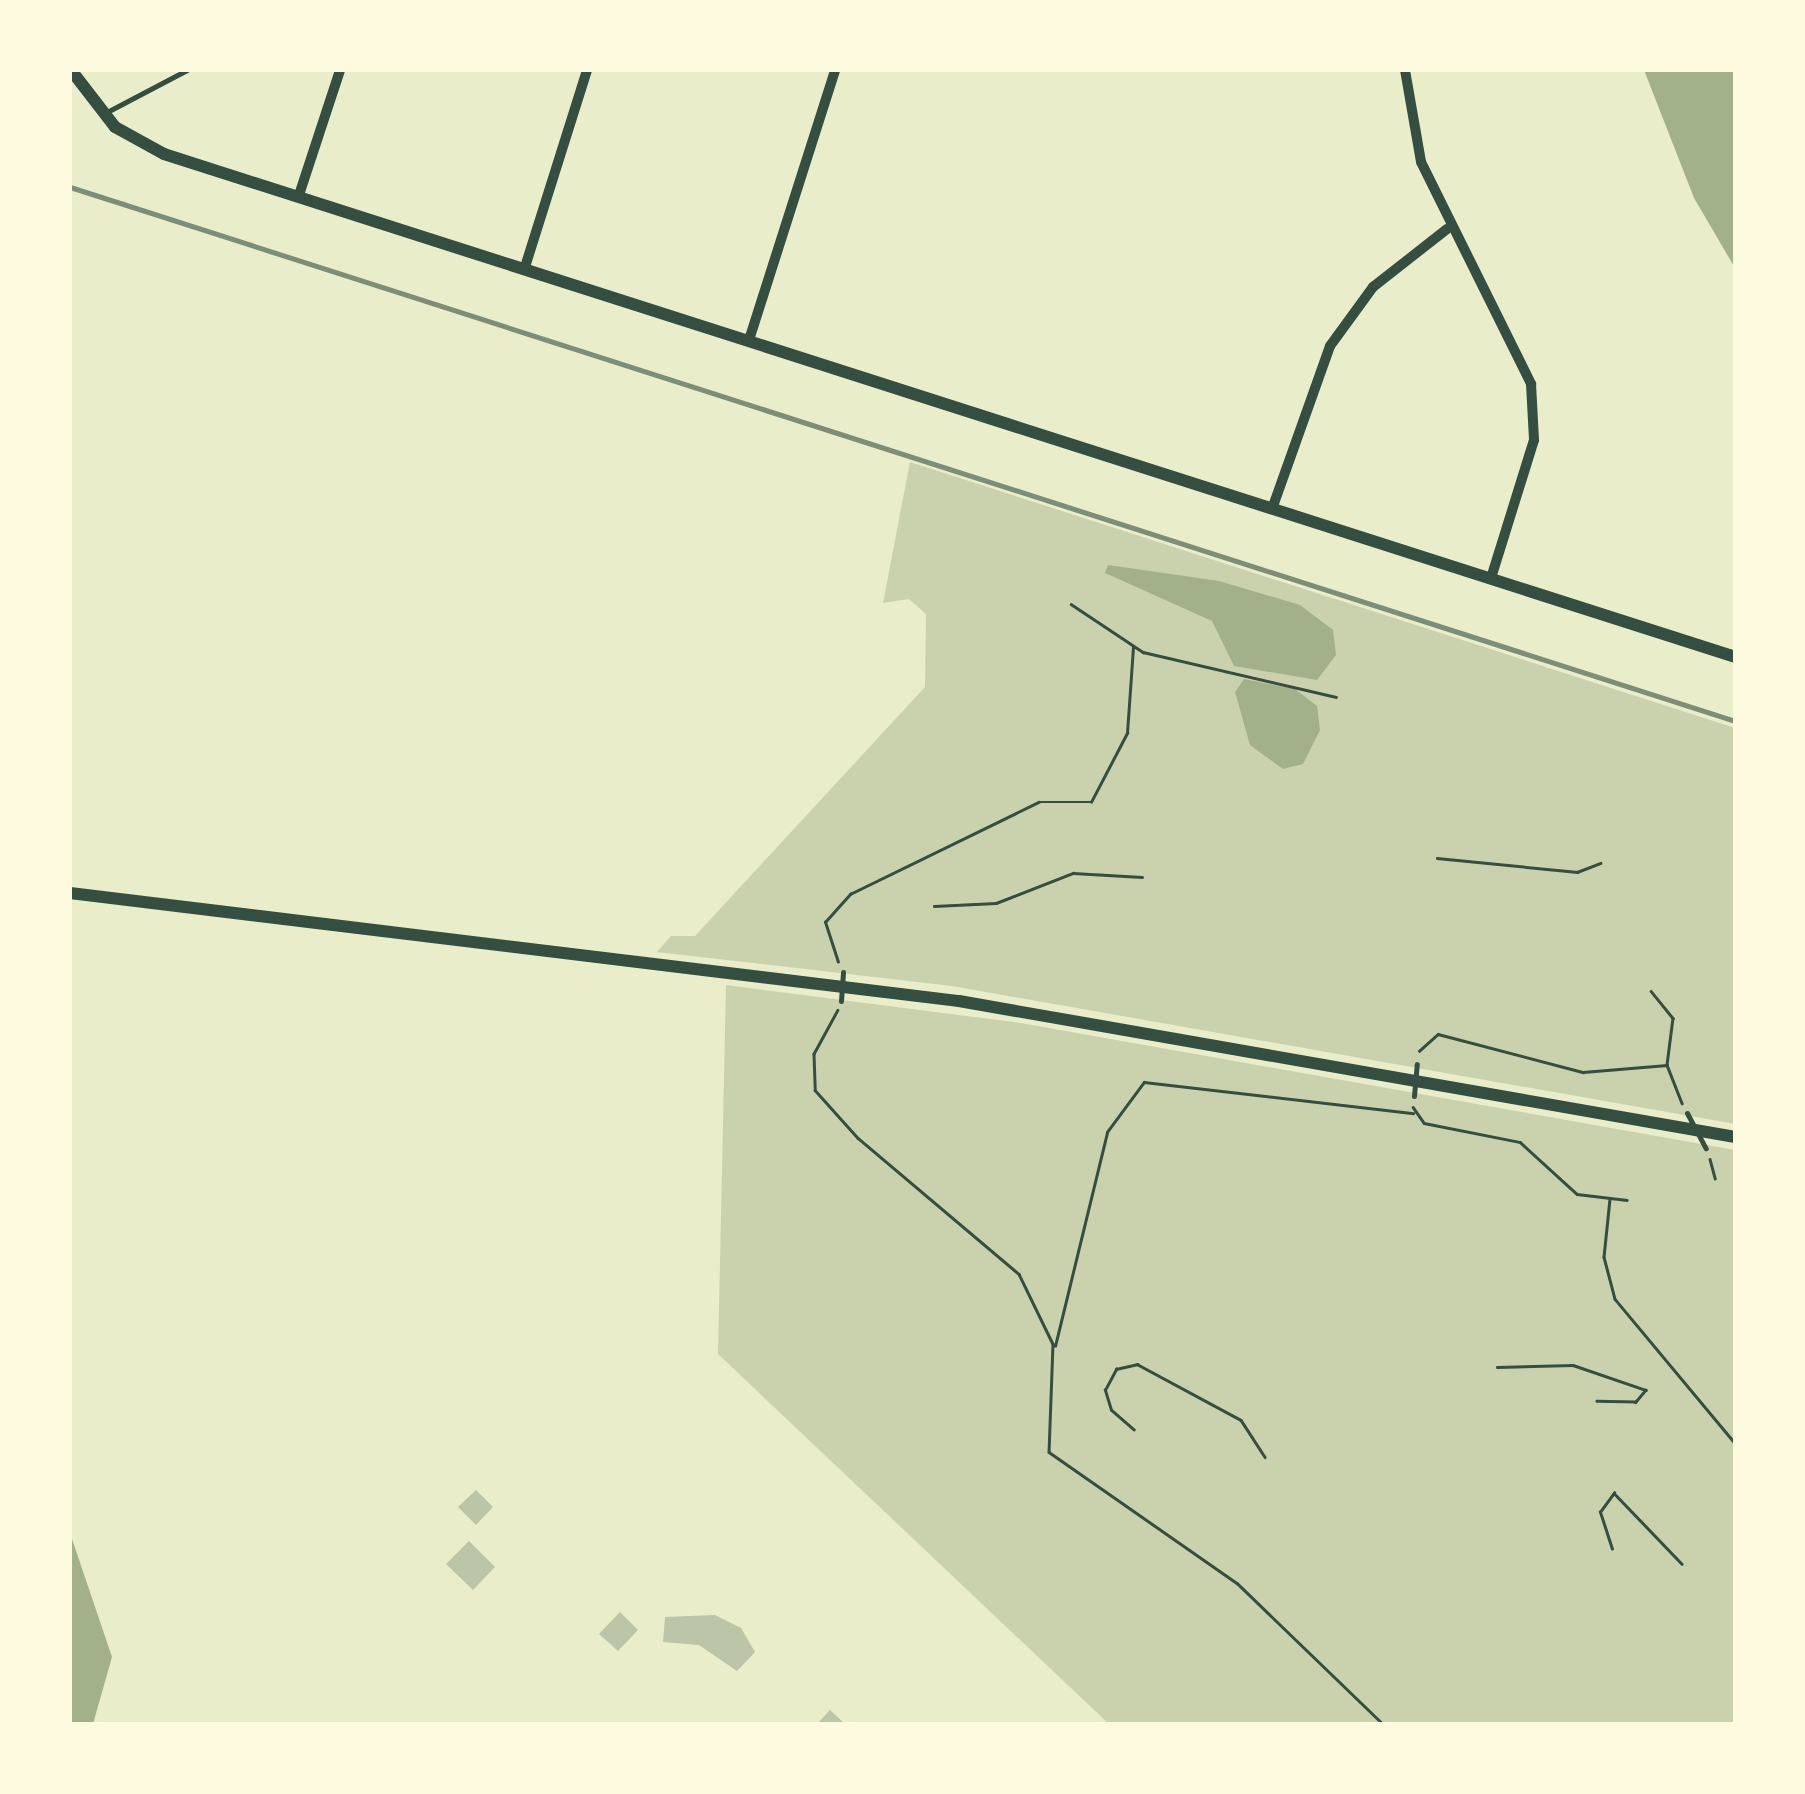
<!DOCTYPE html>
<style>
body{margin:0}
#map{position:relative;width:1805px;height:1794px;overflow:hidden;background:#e9edc9;font-family:"Work Sans",sans-serif}
div>[style]{position:absolute}
.green>*{inset:0;background:#cad2ad}
.water>*{inset:0;background:#a3b18a}
.building>*{inset:0;background:#bcc5a7}
.path>*{height:2.5px;margin:-1.25px;padding:0 1.25px;transform-origin:1.25px;border-radius:1.25px;background:#344e41}
.service>*{height:5px;margin:-2.5px;padding:0 2.5px;transform-origin:2.5px;border-radius:2.5px;background:#344e41}
.minor>*{height:10px;margin:-5px;padding:0 5px;transform-origin:5px;border-radius:5px;background:#344e41}
.tertiary>*{height:12px;margin:-6px;padding:0 6px;transform-origin:6px;border-radius:6px;background:#344e41}
.rail>*{height:5px;margin:-2.5px;padding:0 2.5px;transform-origin:2.5px;border-radius:2.5px;background:#7c8e77}
span{translate:-50% -50%;white-space:nowrap;text-align:center;line-height:1.15;-webkit-text-stroke:8px #fefae0;paint-order:stroke}
.frame{position:absolute;inset:0;border:72px solid #fefae0;pointer-events:none}
</style>
<div id="map">
<div class="green">
<i style="clip-path:polygon(910px 462px,1735px 728px,1735px 1124px,952px 986px,657px 952px,671px 936px,695px 936px,925px 687px,926px 614px,909px 599px,883px 603px)"></i>
<i style="clip-path:polygon(726px 985px,1021px 1023px,1735px 1150px,1735px 1724px,1109px 1724px,718px 1354px)"></i>
</div>
<div class="water">
<i style="clip-path:polygon(1644px 70px,1735px 70px,1735px 268px,1694px 198px)"></i>
<i style="clip-path:polygon(1108px 565px,1219px 581px,1300px 605px,1333px 630px,1336px 655px,1317px 680px,1234px 666px,1212px 621px,1105px 573px)"></i>
<i style="clip-path:polygon(1244px 679px,1295px 689px,1317px 706px,1320px 730px,1303px 764px,1283px 769px,1250px 745px,1235px 692px)"></i>
<i style="clip-path:polygon(70px 1533px,112px 1657px,93px 1724px,70px 1724px)"></i>
</div>
<div class="building">
<i style="clip-path:polygon(476px 1490px,493px 1507px,476px 1525px,458px 1507px)"></i>
<i style="clip-path:polygon(469px 1541px,495px 1567px,473px 1590px,446px 1564px)"></i>
<i style="clip-path:polygon(620px 1612px,638px 1630px,618px 1651px,599px 1634px)"></i>
<i style="clip-path:polygon(715px 1615px,741px 1628px,755px 1652px,737px 1671px,699px 1645px,663px 1642px,665px 1617px)"></i>
<i style="clip-path:polygon(830px 1710px,845px 1724px,817px 1724px)"></i>
</div>
<div class="path">
<i style="left:1071px;top:604px;width:87px;rotate:33.7deg"></i>
<i style="left:1143px;top:652px;width:198px;rotate:13.1deg"></i>
<i style="left:1437px;top:858px;width:141px;rotate:5.7deg"></i>
<i style="left:1577px;top:872px;width:25px;rotate:-21deg"></i>
<i style="left:934px;top:906px;width:62px;rotate:-2.8deg"></i>
<i style="left:996px;top:903px;width:83px;rotate:-21.3deg"></i>
<i style="left:1073px;top:873px;width:69px;rotate:3.3deg"></i>
<i style="left:838px;top:962px;width:42px;rotate:-108deg"></i>
<i style="left:825px;top:922px;width:38px;rotate:-48deg"></i>
<i style="left:850px;top:894px;width:210px;rotate:-26deg"></i>
<i style="left:1039px;top:802px;width:52px"></i>
<i style="left:1091px;top:802px;width:78px;rotate:-62.4deg"></i>
<i style="left:1127px;top:733px;width:85px;rotate:-86deg"></i>
<i style="left:1651px;top:991px;width:35px;rotate:51deg"></i>
<i style="left:1673px;top:1018px;width:47px;rotate:97.3deg"></i>
<i style="left:1667px;top:1065px;width:41px;rotate:68.5deg"></i>
<i style="left:838px;top:1010px;width:50px;rotate:118.6deg"></i>
<i style="left:814px;top:1054px;width:36px;rotate:88deg"></i>
<i style="left:815px;top:1090px;width:64px;rotate:48.1deg"></i>
<i style="left:858px;top:1138px;width:211px;rotate:40.2deg"></i>
<i style="left:1019px;top:1274px;width:78px;rotate:64.1deg"></i>
<i style="left:1053px;top:1344px;width:108px;rotate:92.1deg"></i>
<i style="left:1049px;top:1452px;width:229px;rotate:34.9deg"></i>
<i style="left:1237px;top:1583px;width:203px;rotate:44deg"></i>
<i style="left:1419px;top:1051px;width:25px;rotate:-42deg"></i>
<i style="left:1438px;top:1034px;width:150px;rotate:14.7deg"></i>
<i style="left:1583px;top:1072px;width:84px;rotate:-4.8deg"></i>
<i style="left:1413px;top:1107px;width:19px;rotate:55deg"></i>
<i style="left:1424px;top:1123px;width:98px;rotate:11.2deg"></i>
<i style="left:1520px;top:1142px;width:77px;rotate:42.4deg"></i>
<i style="left:1577px;top:1194px;width:50px;rotate:6.8deg"></i>
<i style="left:1710px;top:1159px;width:20px;rotate:75deg"></i>
<i style="left:1610px;top:1199px;width:58px;rotate:95.9deg"></i>
<i style="left:1604px;top:1257px;width:43px;rotate:75.3deg"></i>
<i style="left:1615px;top:1299px;width:187px;rotate:50.2deg"></i>
<i style="left:1055px;top:1346px;width:220px;rotate:-76.3deg"></i>
<i style="left:1107px;top:1132px;width:62px;rotate:-53.5deg"></i>
<i style="left:1144px;top:1082px;width:271px;rotate:6.6deg"></i>
<i style="left:1497px;top:1367px;width:76px;rotate:-1.5deg"></i>
<i style="left:1573px;top:1365px;width:77px;rotate:18.9deg"></i>
<i style="left:1646px;top:1390px;width:16px;rotate:130deg"></i>
<i style="left:1636px;top:1402px;width:39px;rotate:-179deg"></i>
<i style="left:1134px;top:1430px;width:30px;rotate:-139deg"></i>
<i style="left:1111px;top:1410px;width:21px;rotate:-107deg"></i>
<i style="left:1105px;top:1390px;width:24px;rotate:-62deg"></i>
<i style="left:1116px;top:1369px;width:22px;rotate:-13deg"></i>
<i style="left:1137px;top:1364px;width:118px;rotate:28.3deg"></i>
<i style="left:1241px;top:1420px;width:44px;rotate:57deg"></i>
<i style="left:1612px;top:1549px;width:39px;rotate:-108deg"></i>
<i style="left:1600px;top:1512px;width:24px;rotate:-54deg"></i>
<i style="left:1614px;top:1493px;width:98px;rotate:46.2deg"></i>
</div>
<div class="service">
<i style="left:105px;top:113px;width:93px;rotate:-27.7deg"></i>
<i style="left:841px;top:1001px;width:29px;rotate:-86deg"></i>
<i style="left:1414px;top:1096px;width:32px;rotate:-85deg"></i>
<i style="left:1687px;top:1113px;width:40px;rotate:62deg"></i>
</div>
<div class="minor">
<i style="left:1405px;top:70px;width:93px;rotate:80.1deg"></i>
<i style="left:1421px;top:162px;width:248px;rotate:63.6deg"></i>
<i style="left:1531px;top:384px;width:56px;rotate:86.9deg"></i>
<i style="left:1534px;top:440px;width:145px;rotate:107.3deg"></i>
<i style="left:299px;top:195px;width:132px;rotate:-71.8deg"></i>
<i style="left:525px;top:267px;width:207px;rotate:-72.5deg"></i>
<i style="left:749px;top:340px;width:283px;rotate:-72.3deg"></i>
<i style="left:1272px;top:509px;width:173px;rotate:-70.4deg"></i>
<i style="left:1330px;top:346px;width:73px;rotate:-53.9deg"></i>
<i style="left:1373px;top:287px;width:94px;rotate:-38.1deg"></i>
</div>
<div class="tertiary">
<i style="left:71px;top:70px;width:72px;rotate:52.3deg"></i>
<i style="left:115px;top:127px;width:56px;rotate:28.9deg"></i>
<i style="left:164px;top:154px;width:1650px;rotate:17.75deg"></i>
<i style="left:70px;top:893px;width:896px;rotate:6.93deg"></i>
<i style="left:959px;top:1001px;width:788px;rotate:9.94deg"></i>
</div>
<div class="rail">
<i style="left:70px;top:187px;width:1749px;rotate:17.78deg"></i>
</div>
<div class="frame"></div>
</div>
